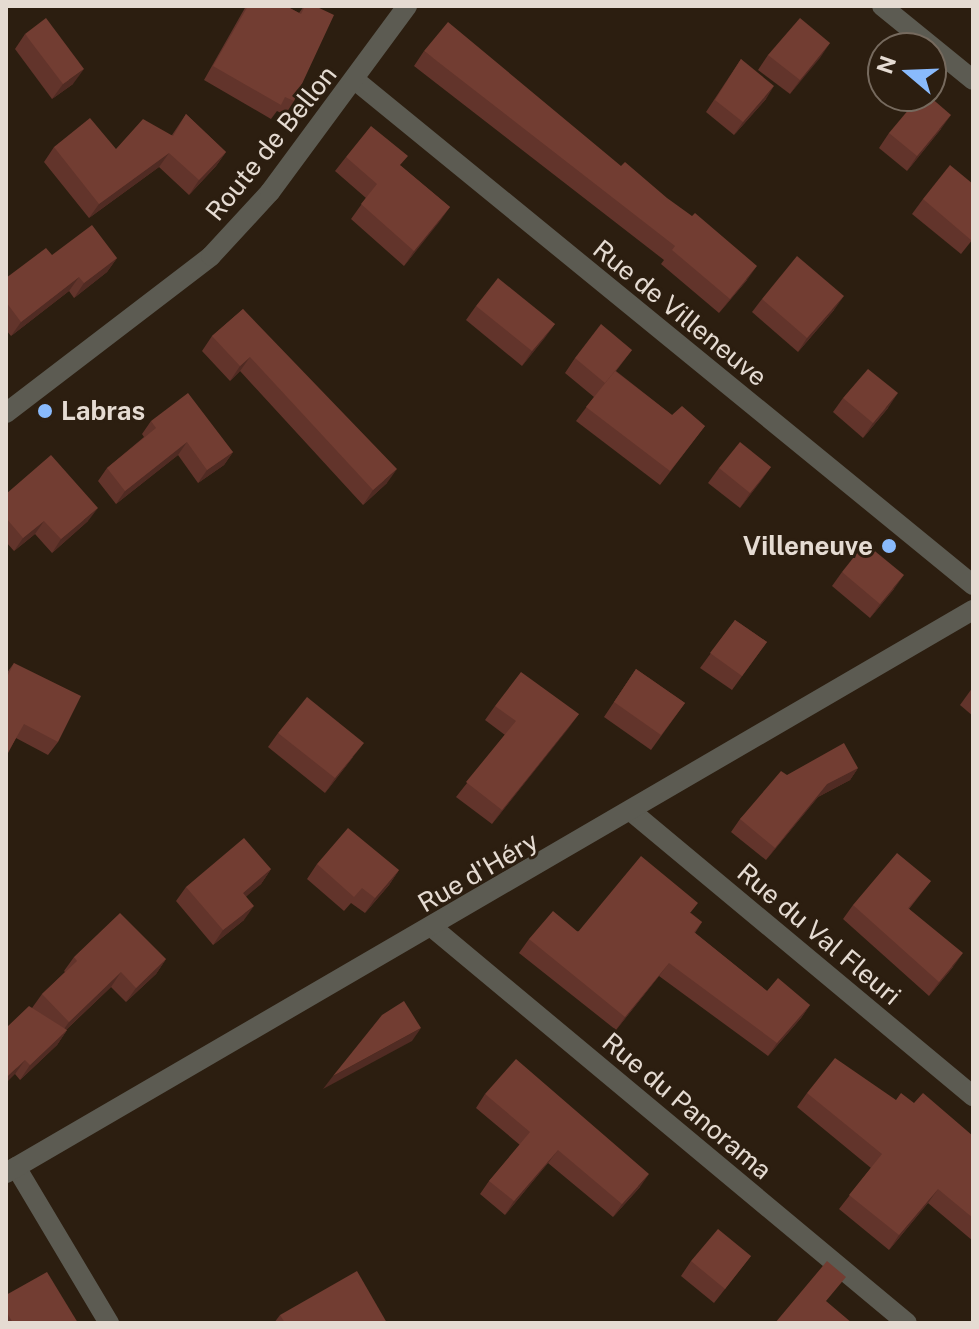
<!DOCTYPE html>
<meta charset="utf-8">
<style>
body{margin:0}
#map{position:relative;width:979px;height:1329px;overflow:hidden;background:#2c1e10;font-family:"Public Sans",sans-serif}
div>[style]{position:absolute}
.minor>*{height:20px;margin:-10px;padding:0 10px;transform-origin:10px;border-radius:10px;background:#5c5b52}
.wall>*{inset:0;background:#62342b}
.shaded-wall>*{inset:0;background:#502b23}
.building>*{inset:0;background:#723d32}
.dots>*{width:22px;height:22px;translate:-50% -50%;box-sizing:border-box;border:4px solid #2c1e10;border-radius:50%}
span{translate:-50% -50%;white-space:nowrap;text-align:center;line-height:1.15;-webkit-text-stroke:6px #2c1e10;paint-order:stroke}
.street-label{font-size:26px;color:#e5dbd2}
.poi-label{font-size:26px;color:#e5dbd2;font-weight:700}
.left{translate:0 -50%;text-align:left}
.right{translate:-100% -50%;text-align:right}
.frame{position:absolute;inset:0;border:8px solid #e5dbd2;pointer-events:none}
.north{position:absolute;left:867px;top:32px;width:80px;height:80px;box-sizing:border-box;background:#2c1e10;border:2px solid #766a5e;border-radius:50%;rotate:289deg;font-size:22px;font-weight:700;line-height:32px;text-align:center;color:#e5dbd2}
.north::after{content:'';display:block;margin:auto;width:28px;height:36px;background:#89bafc;clip-path:polygon(50% 0,100% 100%,50% 72%,0 100%)}
</style>
<div id="map">
<div class="minor">
<i style="left:882px;top:6px;width:117px;rotate:39.1deg"></i>
<i style="left:355px;top:80px;width:798px;rotate:39.25deg"></i>
<i style="left:6px;top:413px;width:258px;rotate:-37.4deg"></i>
<i style="left:211px;top:256px;width:87px;rotate:-47.3deg"></i>
<i style="left:270px;top:192px;width:231px;rotate:-53.6deg"></i>
<i style="left:632px;top:812px;width:444px;rotate:39.8deg"></i>
<i style="left:433px;top:928px;width:617px;rotate:39.81deg"></i>
<i style="left:16px;top:1167px;width:182px;rotate:59.2deg"></i>
<i style="left:6px;top:1173px;width:1119px;rotate:-30.21deg"></i>
</div>
<div class="wall">
<i style="clip-path:polygon(246px 6px,286px 6px,299px 13px,304px 6px,315px 6px,294px 101px,285px 115px,277px 111px,271px 119px,204px 80px)"></i>
<i style="clip-path:polygon(25px 34px,73px 84px,52px 99px,15px 49px)"></i>
<i style="clip-path:polygon(830px 43px,790px 94px,758px 70px,768px 55px)"></i>
<i style="clip-path:polygon(424px 51px,747px 280px,719px 313px,661px 264px,664px 260px,414px 66px)"></i>
<i style="clip-path:polygon(741px 59px,766px 99px,734px 135px,706px 112px)"></i>
<i style="clip-path:polygon(186px 114px,226px 152px,216px 166px,189px 195px,159px 167px,89px 218px,44px 162px,54px 147px,116px 149px,172px 135px)"></i>
<i style="clip-path:polygon(941px 129px,907px 171px,879px 148px,889px 133px)"></i>
<i style="clip-path:polygon(346px 157px,401px 166px,450px 207px,404px 266px,351px 219px,366px 198px,335px 171px)"></i>
<i style="clip-path:polygon(973px 184px,973px 239px,961px 254px,912px 214px,923px 199px)"></i>
<i style="clip-path:polygon(52px 255px,117px 258px,107px 272px,74px 298px,69px 291px,11px 336px,6px 330px,6px 278px)"></i>
<i style="clip-path:polygon(762px 299px,834px 310px,798px 352px,752px 312px)"></i>
<i style="clip-path:polygon(476px 306px,555px 324px,522px 366px,466px 320px)"></i>
<i style="clip-path:polygon(243px 309px,387px 483px,363px 505px,240px 371px,230px 381px,202px 351px,212px 336px)"></i>
<i style="clip-path:polygon(632px 350px,616px 371px,672px 415px,705px 426px,660px 485px,576px 421px,594px 397px,565px 373px,575px 358px)"></i>
<i style="clip-path:polygon(843px 398px,888px 408px,863px 438px,833px 412px)"></i>
<i style="clip-path:polygon(151px 421px,233px 452px,224px 465px,198px 483px,178px 455px,116px 504px,98px 481px,107px 468px,144px 437px,142px 434px)"></i>
<i style="clip-path:polygon(771px 467px,740px 508px,708px 483px,719px 468px)"></i>
<i style="clip-path:polygon(6px 494px,88px 521px,52px 553px,35px 534px,14px 551px,6px 542px)"></i>
<i style="clip-path:polygon(842px 572px,894px 589px,870px 618px,832px 586px)"></i>
<i style="clip-path:polygon(735px 620px,767px 642px,732px 690px,700px 668px)"></i>
<i style="clip-path:polygon(14px 663px,58px 742px,48px 755px,16px 738px,6px 757px,6px 674px)"></i>
<i style="clip-path:polygon(636px 669px,685px 703px,651px 750px,604px 717px)"></i>
<i style="clip-path:polygon(973px 687px,973px 716px,960px 705px)"></i>
<i style="clip-path:polygon(495px 706px,579px 714px,492px 824px,456px 797px,505px 735px,485px 720px)"></i>
<i style="clip-path:polygon(278px 733px,353px 757px,325px 793px,268px 747px)"></i>
<i style="clip-path:polygon(858px 768px,850px 780px,818px 797px,766px 860px,731px 832px,740px 819px,787px 775px)"></i>
<i style="clip-path:polygon(317px 864px,399px 870px,389px 885px,365px 913px,351px 903px,344px 911px,307px 879px)"></i>
<i style="clip-path:polygon(271px 869px,261px 884px,246px 896px,244px 920px,213px 945px,176px 901px,186px 887px)"></i>
<i style="clip-path:polygon(931px 881px,909px 909px,953px 967px,929px 996px,843px 919px,853px 905px)"></i>
<i style="clip-path:polygon(691px 913px,702px 922px,695px 933px,767px 991px,810px 1005px,801px 1018px,768px 1056px,659px 976px,616px 1030px,519px 953px,529px 939px)"></i>
<i style="clip-path:polygon(74px 957px,166px 959px,156px 974px,126px 1002px,111px 987px,66px 1030px,67px 1030px,57px 1045px,20px 1080px,15px 1074px,32px 1008px,42px 994px,65px 972px,64px 971px)"></i>
<i style="clip-path:polygon(807px 1093px,896px 1100px,914px 1103px,973px 1136px,973px 1241px,928px 1203px,889px 1250px,839px 1209px,871px 1168px,797px 1107px)"></i>
<i style="clip-path:polygon(485px 1094px,640px 1187px,613px 1217px,548px 1163px,505px 1215px,480px 1194px,489px 1181px,520px 1145px,476px 1108px)"></i>
<i style="clip-path:polygon(751px 1256px,714px 1303px,681px 1276px,691px 1261px)"></i>
<i style="clip-path:polygon(6px 1295px,78px 1323px,6px 1323px)"></i>
<i style="clip-path:polygon(280px 1315px,387px 1323px,274px 1323px)"></i>
</div>
<div class="shaded-wall">
<i style="clip-path:polygon(830px 43px,820px 58px,790px 94px,800px 80px)"></i>
<i style="clip-path:polygon(84px 69px,73px 84px,52px 99px,63px 84px)"></i>
<i style="clip-path:polygon(774px 86px,766px 99px,734px 135px,743px 122px)"></i>
<i style="clip-path:polygon(951px 115px,941px 129px,907px 171px,917px 156px)"></i>
<i style="clip-path:polygon(226px 152px,216px 166px,189px 195px,199px 180px)"></i>
<i style="clip-path:polygon(169px 153px,159px 167px,89px 218px,99px 204px)"></i>
<i style="clip-path:polygon(450px 207px,440px 221px,404px 266px,414px 251px)"></i>
<i style="clip-path:polygon(117px 258px,107px 272px,74px 298px,84px 283px)"></i>
<i style="clip-path:polygon(757px 266px,747px 280px,719px 313px,730px 299px)"></i>
<i style="clip-path:polygon(79px 277px,69px 291px,11px 336px,21px 322px)"></i>
<i style="clip-path:polygon(844px 296px,834px 310px,798px 352px,807px 338px)"></i>
<i style="clip-path:polygon(555px 324px,544px 339px,522px 366px,532px 351px)"></i>
<i style="clip-path:polygon(250px 357px,240px 371px,230px 381px,240px 366px)"></i>
<i style="clip-path:polygon(898px 393px,888px 408px,863px 438px,873px 423px)"></i>
<i style="clip-path:polygon(187px 442px,178px 455px,116px 504px,125px 491px)"></i>
<i style="clip-path:polygon(233px 452px,224px 465px,198px 483px,207px 470px)"></i>
<i style="clip-path:polygon(771px 467px,761px 481px,740px 508px,750px 493px)"></i>
<i style="clip-path:polygon(397px 469px,387px 483px,363px 505px,373px 490px)"></i>
<i style="clip-path:polygon(98px 508px,88px 521px,52px 553px,61px 539px)"></i>
<i style="clip-path:polygon(44px 521px,35px 534px,14px 551px,23px 538px)"></i>
<i style="clip-path:polygon(904px 575px,894px 589px,870px 618px,880px 604px)"></i>
<i style="clip-path:polygon(579px 714px,568px 729px,492px 824px,502px 810px)"></i>
<i style="clip-path:polygon(364px 743px,353px 757px,325px 793px,335px 778px)"></i>
<i style="clip-path:polygon(858px 768px,850px 780px,818px 797px,766px 860px,775px 848px,827px 784px)"></i>
<i style="clip-path:polygon(271px 869px,261px 884px,233px 908px,243px 893px)"></i>
<i style="clip-path:polygon(399px 870px,389px 885px,365px 913px,375px 898px)"></i>
<i style="clip-path:polygon(254px 906px,244px 920px,213px 945px,223px 930px)"></i>
<i style="clip-path:polygon(963px 953px,953px 967px,929px 996px,939px 982px)"></i>
<i style="clip-path:polygon(166px 959px,156px 974px,126px 1002px,136px 988px)"></i>
<i style="clip-path:polygon(669px 963px,659px 976px,616px 1030px,625px 1017px)"></i>
<i style="clip-path:polygon(121px 972px,111px 987px,59px 1036px,69px 1022px)"></i>
<i style="clip-path:polygon(810px 1005px,801px 1018px,768px 1056px,777px 1043px)"></i>
<i style="clip-path:polygon(421px 1028px,412px 1041px,323px 1089px,333px 1076px)"></i>
<i style="clip-path:polygon(67px 1030px,57px 1045px,20px 1080px,30px 1065px)"></i>
<i style="clip-path:polygon(25px 1060px,15px 1074px,6px 1083px,6px 1078px)"></i>
<i style="clip-path:polygon(558px 1150px,548px 1163px,505px 1215px,514px 1201px)"></i>
<i style="clip-path:polygon(649px 1174px,640px 1187px,613px 1217px,622px 1204px)"></i>
<i style="clip-path:polygon(938px 1189px,928px 1203px,889px 1250px,899px 1235px)"></i>
</div>
<div class="building">
<i style="clip-path:polygon(248px 6px,286px 6px,301px 14px,305px 6px,315px 6px,334px 15px,294px 101px,285px 97px,281px 105px,213px 66px)"></i>
<i style="clip-path:polygon(46px 18px,84px 69px,63px 84px,25px 34px)"></i>
<i style="clip-path:polygon(800px 18px,830px 43px,800px 80px,768px 55px)"></i>
<i style="clip-path:polygon(448px 22px,621px 166px,625px 162px,667px 198px,692px 216px,695px 213px,757px 266px,730px 299px,672px 250px,675px 246px,424px 51px)"></i>
<i style="clip-path:polygon(741px 59px,774px 86px,743px 122px,715px 100px)"></i>
<i style="clip-path:polygon(920px 96px,929px 96px,951px 115px,917px 156px,889px 133px)"></i>
<i style="clip-path:polygon(186px 114px,226px 152px,199px 180px,169px 153px,99px 204px,54px 147px,90px 118px,116px 149px,143px 119px,173px 136px)"></i>
<i style="clip-path:polygon(371px 126px,408px 156px,400px 165px,450px 207px,414px 251px,361px 204px,377px 184px,346px 157px)"></i>
<i style="clip-path:polygon(950px 165px,973px 184px,973px 237px,971px 240px,923px 199px)"></i>
<i style="clip-path:polygon(92px 225px,117px 258px,84px 283px,79px 277px,21px 322px,6px 302px,6px 278px,46px 248px,52px 255px)"></i>
<i style="clip-path:polygon(797px 256px,844px 296px,807px 338px,762px 299px)"></i>
<i style="clip-path:polygon(498px 278px,555px 324px,532px 351px,476px 306px)"></i>
<i style="clip-path:polygon(243px 309px,397px 469px,373px 490px,250px 357px,240px 366px,212px 336px)"></i>
<i style="clip-path:polygon(601px 324px,632px 350px,605px 383px,575px 358px)"></i>
<i style="clip-path:polygon(868px 369px,898px 393px,873px 423px,843px 398px)"></i>
<i style="clip-path:polygon(615px 371px,672px 415px,682px 406px,705px 426px,670px 471px,586px 407px)"></i>
<i style="clip-path:polygon(188px 393px,233px 452px,207px 470px,187px 442px,125px 491px,107px 468px,156px 428px,151px 421px)"></i>
<i style="clip-path:polygon(740px 442px,771px 467px,750px 493px,719px 468px)"></i>
<i style="clip-path:polygon(51px 455px,98px 508px,61px 539px,44px 521px,23px 538px,6px 518px,6px 494px)"></i>
<i style="clip-path:polygon(865px 543px,904px 575px,880px 604px,842px 572px)"></i>
<i style="clip-path:polygon(735px 620px,767px 642px,742px 676px,710px 653px)"></i>
<i style="clip-path:polygon(14px 663px,81px 696px,58px 742px,24px 724px,7px 754px,6px 754px,6px 679px)"></i>
<i style="clip-path:polygon(636px 669px,685px 703px,661px 735px,614px 702px)"></i>
<i style="clip-path:polygon(521px 672px,579px 714px,502px 810px,466px 782px,516px 721px,495px 706px)"></i>
<i style="clip-path:polygon(307px 697px,364px 743px,335px 778px,278px 733px)"></i>
<i style="clip-path:polygon(844px 743px,858px 768px,827px 784px,775px 848px,740px 819px,781px 771px,787px 775px)"></i>
<i style="clip-path:polygon(348px 828px,399px 870px,375px 898px,362px 888px,354px 897px,317px 864px)"></i>
<i style="clip-path:polygon(244px 838px,271px 869px,243px 893px,254px 906px,223px 930px,186px 887px)"></i>
<i style="clip-path:polygon(897px 853px,931px 881px,908px 908px,963px 953px,939px 982px,853px 905px)"></i>
<i style="clip-path:polygon(641px 856px,698px 903px,690px 913px,702px 922px,694px 932px,767px 991px,778px 978px,810px 1005px,777px 1043px,669px 963px,625px 1017px,529px 939px,553px 911px,578px 932px)"></i>
<i style="clip-path:polygon(120px 913px,166px 959px,136px 988px,121px 972px,69px 1022px,42px 994px,77px 961px,74px 957px)"></i>
<i style="clip-path:polygon(404px 1001px,421px 1028px,333px 1076px,382px 1015px)"></i>
<i style="clip-path:polygon(29px 1006px,67px 1030px,30px 1065px,25px 1060px,6px 1078px,6px 1028px)"></i>
<i style="clip-path:polygon(835px 1058px,896px 1100px,901px 1093px,914px 1103px,923px 1093px,973px 1136px,973px 1218px,938px 1189px,899px 1235px,849px 1195px,882px 1154px,807px 1093px)"></i>
<i style="clip-path:polygon(516px 1059px,649px 1174px,622px 1204px,558px 1150px,514px 1201px,489px 1181px,530px 1132px,485px 1094px)"></i>
<i style="clip-path:polygon(718px 1229px,751px 1256px,725px 1289px,691px 1261px)"></i>
<i style="clip-path:polygon(827px 1261px,846px 1277px,826px 1301px,852px 1323px,775px 1323px)"></i>
<i style="clip-path:polygon(357px 1271px,387px 1323px,285px 1323px,280px 1315px)"></i>
<i style="clip-path:polygon(47px 1272px,78px 1323px,13px 1323px,6px 1311px,6px 1295px)"></i>
</div>
<div class="dots">
<i style="left:45px;top:411px;background:#89bafc"></i>
<i style="left:889px;top:546px;background:#89bafc"></i>
</div>
<div class="street-label">
<span style="left:271px;top:143px;rotate:-51deg">Route de Bellon</span>
<span style="left:680px;top:313px;rotate:39deg">Rue de Villeneuve</span>
<span style="left:478px;top:872px;rotate:-30deg">Rue d'Héry</span>
<span style="left:819px;top:934px;rotate:40deg">Rue du Val Fleuri</span>
<span style="left:687px;top:1106px;rotate:40deg">Rue du Panorama</span>
</div>
<div class="poi-label">
<span class="left" style="left:61px;top:411px">Labras</span>
<span class="right" style="left:873px;top:546px">Villeneuve</span>
</div>
<div class="frame"></div>
<div class="north">N</div>
</div>
